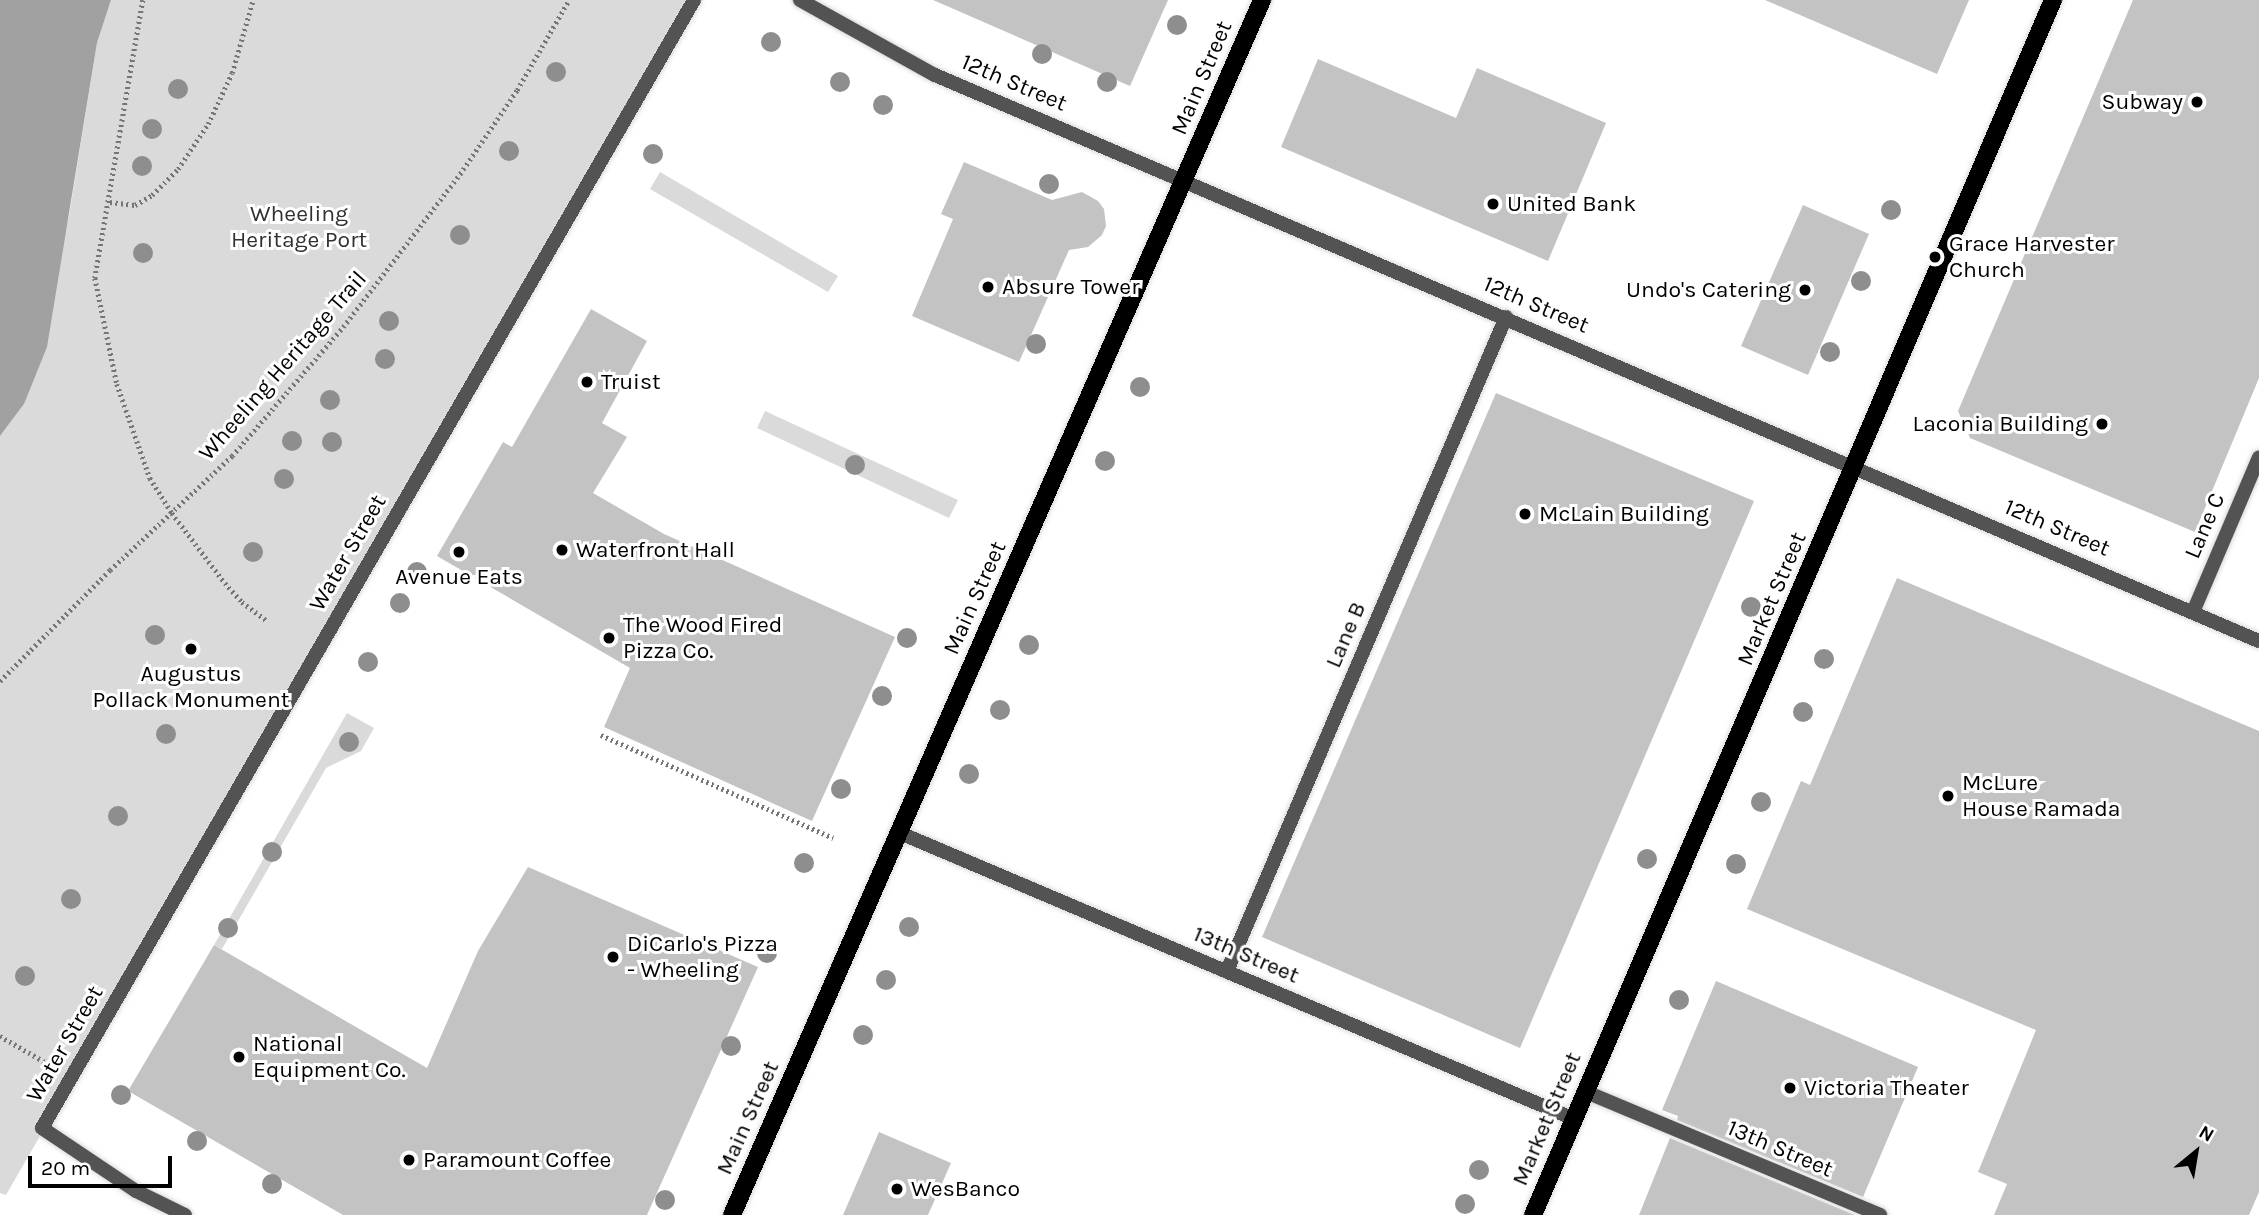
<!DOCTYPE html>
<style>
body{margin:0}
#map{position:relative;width:2259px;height:1215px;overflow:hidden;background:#fff;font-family:Karla,sans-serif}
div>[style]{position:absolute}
.green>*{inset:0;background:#dadada}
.water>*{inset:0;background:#a1a1a1}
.building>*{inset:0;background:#c3c3c3}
.path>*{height:4.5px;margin-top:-2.25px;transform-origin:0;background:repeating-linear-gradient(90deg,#757575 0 2px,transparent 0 5.5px)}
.roads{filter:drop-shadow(0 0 2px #dbdbdb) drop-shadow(0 0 2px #dbdbdb)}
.lane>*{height:14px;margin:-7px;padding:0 7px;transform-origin:7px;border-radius:7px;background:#535353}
.street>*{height:14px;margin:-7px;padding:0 7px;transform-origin:7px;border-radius:7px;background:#535353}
.primary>*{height:18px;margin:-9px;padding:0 9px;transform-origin:9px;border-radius:9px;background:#000}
.trees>*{width:20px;height:20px;margin:-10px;border-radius:50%;background:#8e8e8e}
.dots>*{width:19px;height:19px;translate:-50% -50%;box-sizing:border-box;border:4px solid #fff;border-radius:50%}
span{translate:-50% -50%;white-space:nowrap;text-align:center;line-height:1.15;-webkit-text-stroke:6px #fff;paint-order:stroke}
.street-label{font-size:23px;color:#000}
.poi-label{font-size:23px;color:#000}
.right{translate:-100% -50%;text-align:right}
.left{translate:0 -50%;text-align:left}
.park-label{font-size:23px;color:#313131}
.north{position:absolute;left:2161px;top:1117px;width:70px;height:70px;-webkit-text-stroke:5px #fff;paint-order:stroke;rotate:30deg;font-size:19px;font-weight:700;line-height:28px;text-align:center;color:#000}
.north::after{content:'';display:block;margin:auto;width:24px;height:32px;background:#000;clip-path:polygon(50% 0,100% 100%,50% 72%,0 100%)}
.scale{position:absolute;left:28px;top:1156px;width:144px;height:32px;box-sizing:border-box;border:4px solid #000;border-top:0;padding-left:9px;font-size:21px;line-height:24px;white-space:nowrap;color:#000;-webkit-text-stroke:5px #fff;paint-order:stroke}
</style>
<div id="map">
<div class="green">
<i style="clip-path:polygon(111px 0,694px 0,6px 1195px,0 1193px,0 436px,24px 404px,69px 216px,97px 43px)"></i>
<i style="clip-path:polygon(660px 172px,838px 276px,828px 292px,650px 189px)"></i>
<i style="clip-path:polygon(765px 411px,958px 500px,949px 518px,757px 428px)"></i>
<i style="clip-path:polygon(347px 713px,374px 728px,361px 751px,326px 768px,222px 949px,214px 945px)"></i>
</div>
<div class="water">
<i style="clip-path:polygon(0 0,111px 0,97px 43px,47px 347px,24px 404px,0 436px)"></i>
</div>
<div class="building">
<i style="clip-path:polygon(933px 0,1168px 0,1130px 86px)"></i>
<i style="clip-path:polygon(1765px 0,1969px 0,1937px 74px)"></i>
<i style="clip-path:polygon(2133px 0,2259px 0,2259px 378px,2195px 532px,1970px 438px,1958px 411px)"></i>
<i style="clip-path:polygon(1318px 59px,1456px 118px,1477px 68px,1606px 123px,1548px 261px,1281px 147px)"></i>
<i style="clip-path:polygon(964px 162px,1052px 200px,1082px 192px,1098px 201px,1104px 209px,1106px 226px,1102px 235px,1088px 247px,1069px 250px,1019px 362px,912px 316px,953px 219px,941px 214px)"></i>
<i style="clip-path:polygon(1803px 205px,1869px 234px,1808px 375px,1741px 346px)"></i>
<i style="clip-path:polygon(591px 309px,647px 341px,602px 423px,627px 437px,593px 493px,664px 534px,895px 637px,812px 821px,604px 727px,630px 668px,437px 556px,503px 442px,512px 447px)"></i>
<i style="clip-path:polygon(1496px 393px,1754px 501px,1520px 1048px,1262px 937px)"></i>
<i style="clip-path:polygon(1897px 578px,2259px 731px,2259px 1192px,2249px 1215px,1994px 1215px,2007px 1184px,1978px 1172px,2036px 1030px,1747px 909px,1801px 781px,1810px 785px)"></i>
<i style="clip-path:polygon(528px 867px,758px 967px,647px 1215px,343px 1215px,128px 1091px,214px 945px,427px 1068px,478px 951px)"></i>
<i style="clip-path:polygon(1716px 981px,1918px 1067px,1863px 1197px,1677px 1120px,1678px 1116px,1662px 1110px)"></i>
<i style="clip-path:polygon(879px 1132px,951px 1163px,928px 1215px,843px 1215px)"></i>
<i style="clip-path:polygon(1670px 1138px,1855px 1215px,1639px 1215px)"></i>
</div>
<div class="path">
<i style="left:143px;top:0;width:282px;rotate:99.8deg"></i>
<i style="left:95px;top:278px;width:108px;rotate:78.3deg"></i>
<i style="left:117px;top:384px;width:100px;rotate:70.7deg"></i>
<i style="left:150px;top:478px;width:41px;rotate:57.8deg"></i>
<i style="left:172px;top:513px;width:88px;rotate:52.9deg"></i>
<i style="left:225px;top:583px;width:25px;rotate:48deg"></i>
<i style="left:242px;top:602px;width:30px;rotate:37deg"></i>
<i style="left:110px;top:202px;width:25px;rotate:7deg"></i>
<i style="left:135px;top:205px;width:20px;rotate:-30deg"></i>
<i style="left:152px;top:195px;width:37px;rotate:-45deg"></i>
<i style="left:178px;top:169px;width:54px;rotate:-56.3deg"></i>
<i style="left:208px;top:124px;width:56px;rotate:-64.8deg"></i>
<i style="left:232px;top:73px;width:76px;rotate:-74deg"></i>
<i style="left:0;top:681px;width:156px;rotate:-45.3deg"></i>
<i style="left:110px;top:570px;width:167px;rotate:-43.1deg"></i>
<i style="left:232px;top:456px;width:170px;rotate:-49.3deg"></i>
<i style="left:343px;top:327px;width:193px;rotate:-52.6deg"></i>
<i style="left:460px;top:174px;width:102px;rotate:-55.8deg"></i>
<i style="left:517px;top:90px;width:104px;rotate:-60deg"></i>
<i style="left:601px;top:735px;width:254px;rotate:23.9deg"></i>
<i style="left:0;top:1036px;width:52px;rotate:30deg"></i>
</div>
<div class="roads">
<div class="lane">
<i style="left:2193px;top:612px;width:168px;rotate:-66.9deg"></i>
<i style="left:900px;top:833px;width:732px;rotate:22.99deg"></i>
<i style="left:1227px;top:971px;width:711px;rotate:-66.9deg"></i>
<i style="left:1586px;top:1092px;width:319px;rotate:22.7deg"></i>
</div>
<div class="street">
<i style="left:800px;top:0;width:154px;rotate:29.1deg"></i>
<i style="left:935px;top:75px;width:1440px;rotate:23.15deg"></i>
<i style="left:185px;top:1215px;width:55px;rotate:-153.9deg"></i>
<i style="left:136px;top:1191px;width:113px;rotate:-146.2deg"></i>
<i style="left:42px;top:1128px;width:1303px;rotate:-59.97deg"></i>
</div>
<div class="primary">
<i style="left:732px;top:1215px;width:1326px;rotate:-66.43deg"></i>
<i style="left:1533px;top:1215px;width:1322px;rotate:-66.83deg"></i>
</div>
</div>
<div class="trees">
<i style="left:1177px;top:25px"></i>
<i style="left:771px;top:42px"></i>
<i style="left:1042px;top:54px"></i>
<i style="left:556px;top:72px"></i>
<i style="left:840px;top:82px"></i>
<i style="left:1107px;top:82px"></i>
<i style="left:178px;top:89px"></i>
<i style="left:883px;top:105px"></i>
<i style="left:152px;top:129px"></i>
<i style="left:509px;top:151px"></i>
<i style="left:653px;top:154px"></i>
<i style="left:142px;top:166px"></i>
<i style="left:1049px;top:184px"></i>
<i style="left:1891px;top:210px"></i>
<i style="left:460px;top:235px"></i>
<i style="left:143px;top:253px"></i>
<i style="left:1861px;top:281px"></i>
<i style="left:389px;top:321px"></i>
<i style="left:1036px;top:344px"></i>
<i style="left:1830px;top:352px"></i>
<i style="left:385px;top:359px"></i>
<i style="left:1140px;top:387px"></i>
<i style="left:330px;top:400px"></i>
<i style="left:292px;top:441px"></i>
<i style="left:332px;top:442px"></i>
<i style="left:1105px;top:461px"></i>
<i style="left:855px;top:465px"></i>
<i style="left:284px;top:479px"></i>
<i style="left:253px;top:552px"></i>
<i style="left:417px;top:572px"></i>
<i style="left:400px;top:603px"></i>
<i style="left:1751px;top:607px"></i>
<i style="left:155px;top:635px"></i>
<i style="left:907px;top:638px"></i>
<i style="left:1029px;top:645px"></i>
<i style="left:1824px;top:659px"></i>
<i style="left:368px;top:662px"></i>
<i style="left:882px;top:696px"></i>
<i style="left:1000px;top:710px"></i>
<i style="left:1803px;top:712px"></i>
<i style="left:166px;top:734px"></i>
<i style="left:349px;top:742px"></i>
<i style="left:969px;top:774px"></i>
<i style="left:841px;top:789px"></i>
<i style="left:1761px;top:802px"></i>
<i style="left:118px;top:816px"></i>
<i style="left:272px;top:852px"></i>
<i style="left:1647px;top:859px"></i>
<i style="left:804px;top:863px"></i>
<i style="left:1736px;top:864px"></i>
<i style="left:71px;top:899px"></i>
<i style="left:909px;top:927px"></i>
<i style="left:228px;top:928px"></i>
<i style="left:767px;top:953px"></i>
<i style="left:25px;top:976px"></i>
<i style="left:886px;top:980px"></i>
<i style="left:1679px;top:1000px"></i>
<i style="left:863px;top:1035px"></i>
<i style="left:731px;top:1046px"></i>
<i style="left:121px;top:1095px"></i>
<i style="left:197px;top:1141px"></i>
<i style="left:1479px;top:1170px"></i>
<i style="left:272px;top:1184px"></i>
<i style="left:665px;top:1200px"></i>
<i style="left:1465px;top:1204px"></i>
</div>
<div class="dots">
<i style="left:2197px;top:102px;background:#000"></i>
<i style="left:1493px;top:204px;background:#000"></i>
<i style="left:1935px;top:257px;background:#000"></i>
<i style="left:988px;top:287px;background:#000"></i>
<i style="left:1805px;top:290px;background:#000"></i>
<i style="left:587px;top:382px;background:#000"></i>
<i style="left:2102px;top:424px;background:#000"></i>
<i style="left:1525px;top:514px;background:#000"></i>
<i style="left:562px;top:550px;background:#000"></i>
<i style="left:459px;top:552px;background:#000"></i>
<i style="left:609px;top:638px;background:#000"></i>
<i style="left:191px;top:649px;background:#000"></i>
<i style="left:1948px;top:796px;background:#000"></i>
<i style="left:613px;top:957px;background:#000"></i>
<i style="left:239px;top:1057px;background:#000"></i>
<i style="left:1790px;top:1088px;background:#000"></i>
<i style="left:409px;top:1160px;background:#000"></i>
<i style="left:897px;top:1189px;background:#000"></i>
</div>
<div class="street-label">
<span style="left:1202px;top:78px;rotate:-67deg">Main Street</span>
<span style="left:1014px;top:83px;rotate:23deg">12th Street</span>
<span style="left:1536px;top:305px;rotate:23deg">12th Street</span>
<span style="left:283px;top:366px;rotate:-49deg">Wheeling Heritage Trail</span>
<span style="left:2205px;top:526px;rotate:-67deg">Lane C</span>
<span style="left:2057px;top:528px;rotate:23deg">12th Street</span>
<span style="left:348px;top:553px;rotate:-60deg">Water Street</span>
<span style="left:975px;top:598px;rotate:-66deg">Main Street</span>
<span style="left:1772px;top:599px;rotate:-67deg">Market Street</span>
<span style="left:1346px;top:635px;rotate:-67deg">Lane B</span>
<span style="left:1246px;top:955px;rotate:23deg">13th Street</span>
<span style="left:65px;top:1044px;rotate:-60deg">Water Street</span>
<span style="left:748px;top:1118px;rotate:-66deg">Main Street</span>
<span style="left:1547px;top:1119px;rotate:-67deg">Market Street</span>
<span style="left:1780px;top:1149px;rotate:23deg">13th Street</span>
</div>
<div class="poi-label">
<span class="right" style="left:2183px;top:102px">Subway</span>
<span class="left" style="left:1507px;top:204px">United Bank</span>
<span class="left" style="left:1949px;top:257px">Grace Harvester<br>Church</span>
<span class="left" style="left:1002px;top:287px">Absure Tower</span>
<span class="right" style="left:1791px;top:290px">Undo's Catering</span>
<span class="left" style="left:601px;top:382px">Truist</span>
<span class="right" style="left:2088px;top:424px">Laconia Building</span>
<span class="left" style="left:1539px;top:514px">McLain Building</span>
<span class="left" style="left:576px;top:550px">Waterfront Hall</span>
<span style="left:459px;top:577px">Avenue Eats</span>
<span class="left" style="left:623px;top:638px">The Wood Fired<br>Pizza Co.</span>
<span style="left:191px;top:687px">Augustus<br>Pollack Monument</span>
<span class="left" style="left:1962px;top:796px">McLure<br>House Ramada</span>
<span class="left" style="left:627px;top:957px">DiCarlo's Pizza<br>- Wheeling</span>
<span class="left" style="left:253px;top:1057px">National<br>Equipment Co.</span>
<span class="left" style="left:1804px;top:1088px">Victoria Theater</span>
<span class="left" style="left:423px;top:1160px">Paramount Coffee</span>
<span class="left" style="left:911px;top:1189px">WesBanco</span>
</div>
<div class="park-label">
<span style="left:299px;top:227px">Wheeling<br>Heritage Port</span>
</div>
<div class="north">N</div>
<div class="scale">20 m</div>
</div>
